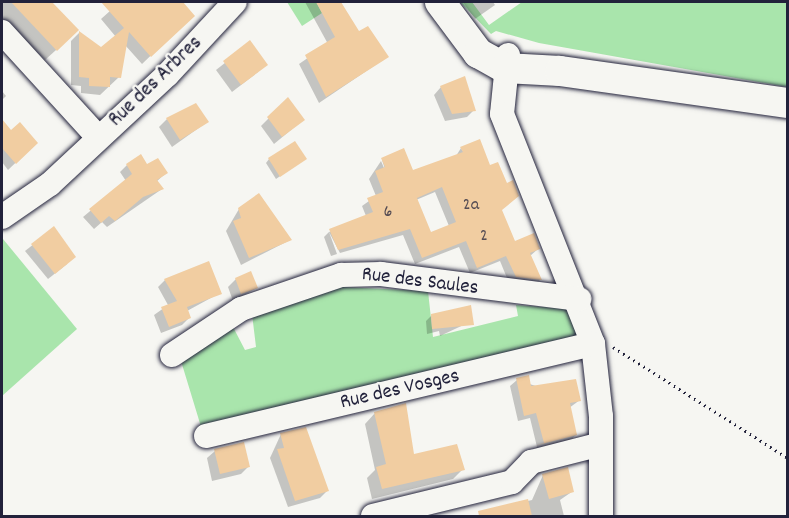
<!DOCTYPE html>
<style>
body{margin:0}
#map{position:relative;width:789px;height:518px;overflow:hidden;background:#f6f6f2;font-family:Dekko,sans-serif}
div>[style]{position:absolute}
.green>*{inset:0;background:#a9e5ac}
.shadow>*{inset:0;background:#0003}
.building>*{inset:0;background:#f1cda1}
.path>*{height:3px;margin-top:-1.5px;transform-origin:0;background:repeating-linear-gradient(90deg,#22223b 0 1.5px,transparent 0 6px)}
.roads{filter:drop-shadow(0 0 2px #22223b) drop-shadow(0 0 2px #22223b)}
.minor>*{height:24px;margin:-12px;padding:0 12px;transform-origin:12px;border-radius:12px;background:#f6f6f2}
.major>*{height:30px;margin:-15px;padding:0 15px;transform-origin:15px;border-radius:15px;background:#f6f6f2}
span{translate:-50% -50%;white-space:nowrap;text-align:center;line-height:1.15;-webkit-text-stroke:5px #f6f6f2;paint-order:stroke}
.number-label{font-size:18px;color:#564d54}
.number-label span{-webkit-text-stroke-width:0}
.street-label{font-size:21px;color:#22223b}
.frame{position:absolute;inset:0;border:3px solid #22223b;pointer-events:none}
</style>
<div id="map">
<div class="green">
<i style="clip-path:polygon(287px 2px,316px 2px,322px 13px,302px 26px)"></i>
<i style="clip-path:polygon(460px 2px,472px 2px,489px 25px,522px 2px,787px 2px,787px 87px,539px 43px,496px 31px,491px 34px)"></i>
<i style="clip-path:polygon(3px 239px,77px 329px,2px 396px,2px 240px)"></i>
<i style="clip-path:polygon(341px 287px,428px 291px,433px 337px,518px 316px,516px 305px,570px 309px,581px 336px,202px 430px,181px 361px,232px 325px,245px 350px,256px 347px,252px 314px)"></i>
</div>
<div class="shadow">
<i style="clip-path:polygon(2px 2px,43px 2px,58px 18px,66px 41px,45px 60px,2px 18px)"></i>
<i style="clip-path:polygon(120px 2px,181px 2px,193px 15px,142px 64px,125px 45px,119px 77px,100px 95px,81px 93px,81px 86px,71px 85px,71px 41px,79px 33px,101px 49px,116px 37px,101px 19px)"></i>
<i style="clip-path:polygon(305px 2px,339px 2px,358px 33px,387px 57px,319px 103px,299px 64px,328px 44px)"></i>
<i style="clip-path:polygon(463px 2px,493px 2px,495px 5px,475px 19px)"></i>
<i style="clip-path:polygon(250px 43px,258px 72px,232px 92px,216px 70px)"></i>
<i style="clip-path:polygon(441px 87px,474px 110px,467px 117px,445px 121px,434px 95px)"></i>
<i style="clip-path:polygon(2px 91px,6px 96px,2px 100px)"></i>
<i style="clip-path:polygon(288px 99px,303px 120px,274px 144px,261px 126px)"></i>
<i style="clip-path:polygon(167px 119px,207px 122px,172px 147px,159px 127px)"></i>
<i style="clip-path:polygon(20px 124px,29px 150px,8px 170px,2px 162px,2px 141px)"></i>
<i style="clip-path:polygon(evenodd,461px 148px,515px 242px,538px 249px,530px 256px,540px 280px,534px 286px,509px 283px,500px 261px,470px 273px,459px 247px,415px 264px,403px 235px,340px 253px,329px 232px,366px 216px,362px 206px,376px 196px,369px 179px,381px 161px,387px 175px,382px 160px,412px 171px,456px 156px,461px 148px,435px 192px,449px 226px,430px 234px,416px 200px,435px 192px)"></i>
<i style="clip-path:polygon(269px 159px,305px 159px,276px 179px,266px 163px)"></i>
<i style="clip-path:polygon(127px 165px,166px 173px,156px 182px,162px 189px,107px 227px,102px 222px,94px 229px,83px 217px,126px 181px,120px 172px)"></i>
<i style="clip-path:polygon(239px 209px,290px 240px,241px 265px,226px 231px)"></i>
<i style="clip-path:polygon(54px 228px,67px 264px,48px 279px,25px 251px)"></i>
<i style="clip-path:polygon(329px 232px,337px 254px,331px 256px,324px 237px)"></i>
<i style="clip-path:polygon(236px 279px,257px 288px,233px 301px,228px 287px)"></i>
<i style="clip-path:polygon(165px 280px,220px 293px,187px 311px,189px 318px,182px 325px,161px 333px,154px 315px,168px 305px,158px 287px)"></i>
<i style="clip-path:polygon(432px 315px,472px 321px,440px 336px,439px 331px,427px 334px,426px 321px)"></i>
<i style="clip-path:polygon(517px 380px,580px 400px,569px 408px,576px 435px,569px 441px,532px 451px,537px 447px,530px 418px,518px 421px,510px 386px)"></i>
<i style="clip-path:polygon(375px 413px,413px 456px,463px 469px,453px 479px,372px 499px,367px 478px,375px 470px,365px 424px)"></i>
<i style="clip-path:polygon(281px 434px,327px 491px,320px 498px,288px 507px,270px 458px)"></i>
<i style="clip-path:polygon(215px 451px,249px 466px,241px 474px,212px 481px,207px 458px)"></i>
<i style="clip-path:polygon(543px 475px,573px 491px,560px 500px,564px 516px,485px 516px,493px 509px,532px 500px)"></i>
</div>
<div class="building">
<i style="clip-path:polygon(11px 2px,52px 2px,79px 30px,57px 51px)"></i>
<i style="clip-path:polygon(101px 2px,183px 2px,195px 16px,151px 57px,129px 32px,121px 78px,110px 77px,110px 87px,89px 86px,89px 78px,79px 77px,79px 31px,101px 47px,124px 28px)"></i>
<i style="clip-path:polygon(316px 2px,341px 2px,359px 31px,368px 26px,389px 57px,326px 97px,305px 55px,335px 37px)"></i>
<i style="clip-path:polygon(250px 40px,268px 65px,241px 85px,223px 61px)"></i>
<i style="clip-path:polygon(465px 76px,476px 111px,452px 114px,440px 86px)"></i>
<i style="clip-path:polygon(288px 97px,305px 120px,282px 137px,267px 117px)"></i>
<i style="clip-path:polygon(196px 103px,209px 122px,180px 140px,166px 118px)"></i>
<i style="clip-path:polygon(2px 119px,11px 130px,20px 122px,38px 143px,16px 164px,2px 148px)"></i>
<i style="clip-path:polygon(evenodd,480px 139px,490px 165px,498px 162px,507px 183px,513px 180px,519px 196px,502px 210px,515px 241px,534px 233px,540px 249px,530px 253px,542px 280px,516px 277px,506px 256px,477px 268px,466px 241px,422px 258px,410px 229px,338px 250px,329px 229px,373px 212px,367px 198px,383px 192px,375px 171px,385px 167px,381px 158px,404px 148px,413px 170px,463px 152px,460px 147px,480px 139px,442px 187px,456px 222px,431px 232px,417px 198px,442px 187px)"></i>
<i style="clip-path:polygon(295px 141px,307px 159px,280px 177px,268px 158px)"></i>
<i style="clip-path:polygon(141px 154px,147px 164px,158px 158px,168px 173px,157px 180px,164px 189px,143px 197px,115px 221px,109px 216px,101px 223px,89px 209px,132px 174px,126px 164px)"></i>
<i style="clip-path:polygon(259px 193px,292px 240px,249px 258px,233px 221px,241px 218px,238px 208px)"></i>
<i style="clip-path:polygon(54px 226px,76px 257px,55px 274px,31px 244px)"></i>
<i style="clip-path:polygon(209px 261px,222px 294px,187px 307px,191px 318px,169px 327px,161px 307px,177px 301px,164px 279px)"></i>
<i style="clip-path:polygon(251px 271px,258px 288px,241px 294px,235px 278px)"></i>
<i style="clip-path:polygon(471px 305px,474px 325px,432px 329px,431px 314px)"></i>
<i style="clip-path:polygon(529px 375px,531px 386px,576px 379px,581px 401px,570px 403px,577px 435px,534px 446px,544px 443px,536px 413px,524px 416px,516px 378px)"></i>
<i style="clip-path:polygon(406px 403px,414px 454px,457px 444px,465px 470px,382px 489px,376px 467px,386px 464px,374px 412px)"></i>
<i style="clip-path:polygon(306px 427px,329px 491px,295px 501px,277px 449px,284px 448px,280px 433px)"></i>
<i style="clip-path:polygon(244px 442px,250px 467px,220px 474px,214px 449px)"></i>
<i style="clip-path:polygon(568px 467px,574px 492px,549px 499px,542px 474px)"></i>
<i style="clip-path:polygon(528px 499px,532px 516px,479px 516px,478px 511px)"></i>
</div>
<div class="path">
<i style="left:613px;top:347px;width:207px;rotate:32.4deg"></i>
</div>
<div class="roads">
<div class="minor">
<i style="left:2px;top:32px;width:142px;rotate:47.6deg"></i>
<i style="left:508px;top:55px;width:59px;rotate:95.8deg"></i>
<i style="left:502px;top:114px;width:247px;rotate:68.4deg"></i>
<i style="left:593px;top:344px;width:72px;rotate:83.7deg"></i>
<i style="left:601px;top:416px;width:100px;rotate:90deg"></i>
<i style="left:2px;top:217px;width:58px;rotate:-34.5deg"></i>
<i style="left:50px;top:184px;width:161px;rotate:-43deg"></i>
<i style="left:168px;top:74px;width:98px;rotate:-47.1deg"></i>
<i style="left:172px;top:355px;width:83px;rotate:-33.7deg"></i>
<i style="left:241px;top:309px;width:106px;rotate:-18.8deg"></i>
<i style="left:341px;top:275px;width:40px;rotate:-1.4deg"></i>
<i style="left:381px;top:274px;width:200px;rotate:7.2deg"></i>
<i style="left:206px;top:436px;width:398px;rotate:-13.4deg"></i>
<i style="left:373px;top:516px;width:143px;rotate:-13.7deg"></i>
<i style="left:512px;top:482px;width:28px;rotate:-46deg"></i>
<i style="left:531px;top:462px;width:72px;rotate:-14.4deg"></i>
</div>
<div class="major">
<i style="left:440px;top:2px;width:64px;rotate:53.3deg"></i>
<i style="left:478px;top:53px;width:31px;rotate:29deg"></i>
<i style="left:505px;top:68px;width:55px;rotate:3.1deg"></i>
<i style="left:560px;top:71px;width:230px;rotate:8deg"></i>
</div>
</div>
<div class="number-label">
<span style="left:471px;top:206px">2a</span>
<span style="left:388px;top:213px">6</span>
<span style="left:484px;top:237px">2</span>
</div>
<div class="street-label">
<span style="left:156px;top:82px;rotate:-44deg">Rue des Arbres</span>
<span style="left:420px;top:282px;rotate:7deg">Rue des Saules</span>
<span style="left:400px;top:390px;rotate:-13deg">Rue des Vosges</span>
</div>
<div class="frame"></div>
</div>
